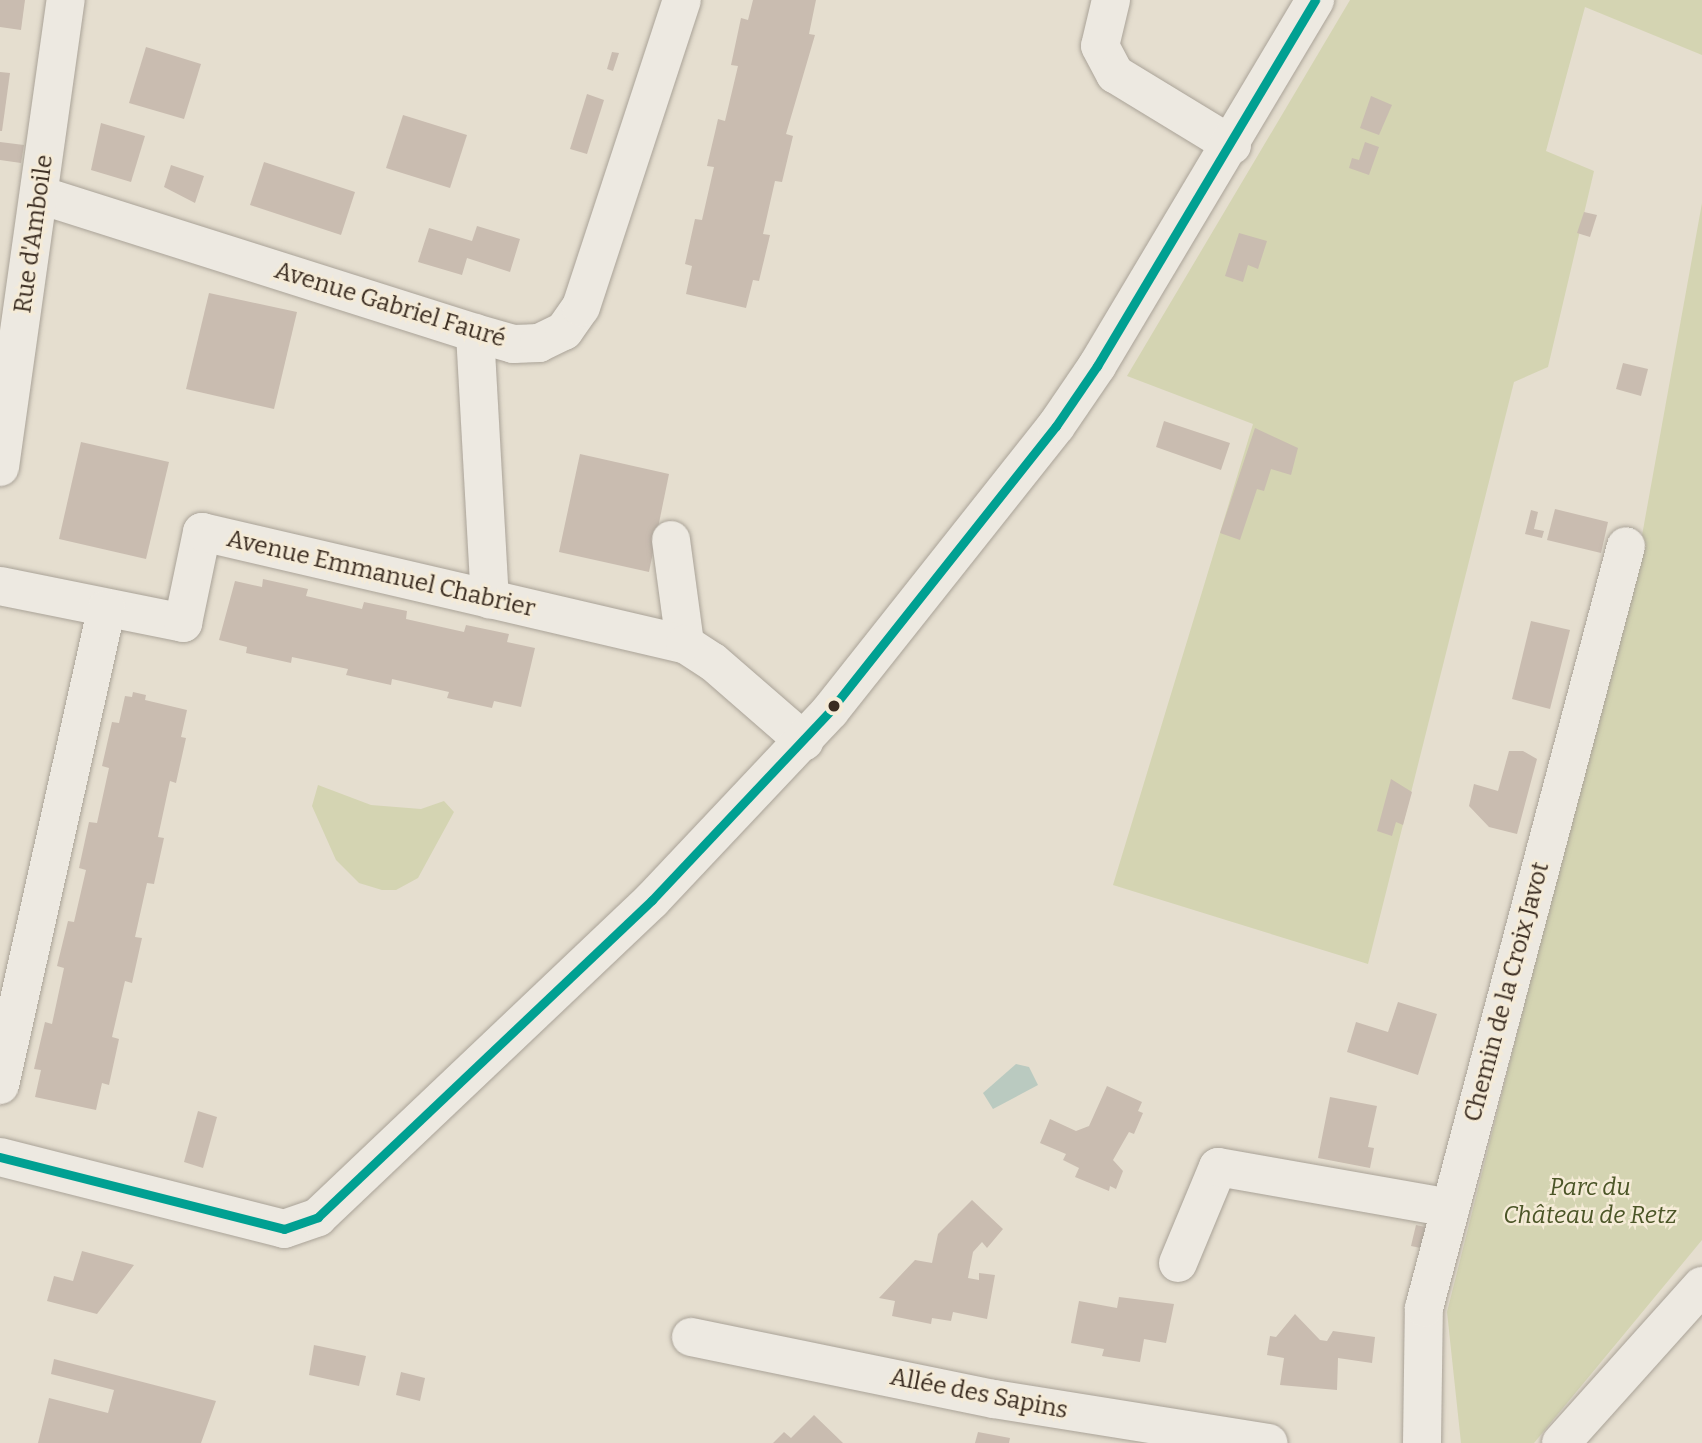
<!DOCTYPE html>
<meta charset="utf-8">
<style>
body{margin:0}
#map{position:relative;width:1702px;height:1443px;overflow:hidden;background:#e5decf;font-family:Bitter,serif}
div>[style]{position:absolute}
.green>*{inset:0;background:#d4d4b2}
.water>*{inset:0;background:#bacac0}
.building>*{inset:0;background:#c9bcb0}
.roads{filter:drop-shadow(0 0 2px #aaa398) drop-shadow(0 0 2px #aaa398)}
.minor>*{height:38px;margin:-19px;padding:0 19px;transform-origin:19px;border-radius:19px;background:#ede9e1}
.bus-1>*{height:9px;margin:-4.5px;padding:0 4.5px;transform-origin:4.5px;border-radius:4.5px;background:#00a092}
.dots>*{width:19px;height:19px;translate:-50% -50%;box-sizing:border-box;border:4px solid #f5ebd7;border-radius:50%}
span{translate:-50% -50%;white-space:nowrap;text-align:center;line-height:1.15;-webkit-text-stroke:5px #f5ebd7;paint-order:stroke}
.street-label{font-size:24px;color:#392b20}
.park-label{font-size:24px;color:#4b5527;font-style:italic}
</style>
<div id="map">
<div class="green">
<i style="clip-path:polygon(1350px 0,1702px 0,1702px 55px,1585px 7px,1546px 151px,1594px 171px,1548px 367px,1514px 382px,1368px 964px,1113px 885px,1253px 424px,1127px 376px)"></i>
<i style="clip-path:polygon(1702px 203px,1702px 1240px,1534px 1443px,1461px 1443px,1447px 1312px,1641px 541px)"></i>
<i style="clip-path:polygon(318px 785px,371px 805px,421px 809px,444px 801px,454px 812px,418px 878px,396px 890px,382px 890px,359px 883px,336px 860px,312px 806px)"></i>
</div>
<div class="water">
<i style="clip-path:polygon(1016px 1064px,1029px 1067px,1038px 1085px,993px 1109px,983px 1093px)"></i>
</div>
<div class="building">
<i style="clip-path:polygon(0 0,25px 0,21px 30px,0 27px)"></i>
<i style="clip-path:polygon(753px 0,816px 0,809px 34px,815px 35px,786px 134px,793px 136px,782px 182px,775px 181px,763px 234px,770px 235px,759px 281px,753px 280px,746px 308px,686px 294px,692px 266px,685px 264px,695px 219px,702px 220px,714px 167px,707px 166px,716px 128px,718px 119px,725px 121px,738px 66px,731px 65px,741px 18px,748px 20px)"></i>
<i style="clip-path:polygon(146px 47px,201px 64px,184px 119px,129px 103px)"></i>
<i style="clip-path:polygon(612px 52px,619px 53px,613px 71px,607px 69px)"></i>
<i style="clip-path:polygon(0 72px,10px 73px,2px 131px,0 131px)"></i>
<i style="clip-path:polygon(587px 94px,604px 100px,587px 154px,570px 149px)"></i>
<i style="clip-path:polygon(1371px 96px,1392px 105px,1379px 135px,1360px 128px)"></i>
<i style="clip-path:polygon(403px 115px,467px 135px,450px 188px,386px 168px)"></i>
<i style="clip-path:polygon(101px 123px,145px 136px,131px 182px,91px 170px)"></i>
<i style="clip-path:polygon(0 142px,24px 145px,21px 163px,0 160px)"></i>
<i style="clip-path:polygon(1365px 142px,1379px 147px,1369px 175px,1349px 168px,1352px 158px,1359px 160px)"></i>
<i style="clip-path:polygon(264px 162px,355px 192px,341px 235px,250px 205px)"></i>
<i style="clip-path:polygon(171px 165px,204px 176px,195px 203px,164px 187px)"></i>
<i style="clip-path:polygon(1584px 212px,1597px 215px,1590px 237px,1577px 233px)"></i>
<i style="clip-path:polygon(477px 226px,520px 239px,510px 272px,467px 258px,462px 275px,418px 262px,429px 228px,472px 241px)"></i>
<i style="clip-path:polygon(1239px 233px,1267px 241px,1258px 269px,1248px 265px,1243px 282px,1225px 276px)"></i>
<i style="clip-path:polygon(209px 293px,297px 312px,274px 409px,186px 389px)"></i>
<i style="clip-path:polygon(1623px 363px,1648px 369px,1641px 396px,1616px 389px)"></i>
<i style="clip-path:polygon(1164px 421px,1230px 443px,1221px 470px,1156px 447px)"></i>
<i style="clip-path:polygon(1255px 428px,1298px 448px,1291px 475px,1271px 469px,1264px 491px,1257px 489px,1240px 540px,1220px 533px)"></i>
<i style="clip-path:polygon(81px 442px,169px 462px,146px 559px,59px 539px)"></i>
<i style="clip-path:polygon(580px 454px,669px 474px,649px 572px,559px 552px)"></i>
<i style="clip-path:polygon(1555px 509px,1608px 522px,1601px 553px,1547px 540px)"></i>
<i style="clip-path:polygon(1531px 510px,1538px 512px,1534px 529px,1544px 531px,1542px 538px,1525px 534px)"></i>
<i style="clip-path:polygon(263px 579px,308px 589px,306px 596px,362px 609px,364px 602px,407px 611px,406px 619px,464px 632px,466px 625px,509px 634px,507px 642px,535px 648px,521px 707px,494px 701px,492px 708px,447px 698px,449px 692px,392px 679px,391px 685px,346px 675px,348px 669px,292px 657px,291px 663px,246px 653px,247px 647px,219px 640px,235px 581px,262px 587px)"></i>
<i style="clip-path:polygon(1531px 621px,1570px 630px,1550px 709px,1512px 699px)"></i>
<i style="clip-path:polygon(133px 692px,146px 695px,145px 700px,187px 710px,181px 737px,186px 738px,176px 783px,170px 781px,158px 837px,164px 838px,154px 884px,147px 883px,135px 937px,142px 938px,132px 983px,125px 981px,112px 1037px,119px 1039px,109px 1085px,102px 1083px,96px 1110px,35px 1097px,41px 1070px,34px 1069px,45px 1022px,52px 1024px,64px 968px,57px 966px,68px 921px,74px 922px,86px 870px,79px 868px,89px 822px,97px 823px,109px 768px,102px 766px,112px 722px,119px 723px,125px 696px,132px 697px)"></i>
<i style="clip-path:polygon(1509px 751px,1523px 751px,1537px 759px,1517px 834px,1489px 827px,1469px 806px,1474px 784px,1498px 791px)"></i>
<i style="clip-path:polygon(1391px 779px,1412px 792px,1403px 825px,1396px 822px,1392px 836px,1377px 831px)"></i>
<i style="clip-path:polygon(1398px 1002px,1437px 1014px,1418px 1075px,1347px 1052px,1356px 1022px,1388px 1032px)"></i>
<i style="clip-path:polygon(1107px 1086px,1142px 1102px,1138px 1111px,1143px 1113px,1134px 1134px,1129px 1132px,1113px 1160px,1123px 1171px,1116px 1189px,1110px 1186px,1109px 1191px,1075px 1177px,1079px 1168px,1063px 1160px,1066px 1154px,1040px 1143px,1050px 1119px,1076px 1131px,1089px 1126px)"></i>
<i style="clip-path:polygon(1330px 1097px,1377px 1106px,1368px 1147px,1374px 1148px,1370px 1168px,1318px 1158px)"></i>
<i style="clip-path:polygon(198px 1111px,217px 1117px,203px 1168px,184px 1162px)"></i>
<i style="clip-path:polygon(972px 1200px,1003px 1229px,987px 1248px,982px 1242px,973px 1252px,968px 1278px,979px 1280px,979px 1273px,995px 1275px,987px 1319px,953px 1312px,951px 1321px,932px 1318px,931px 1324px,892px 1316px,895px 1301px,879px 1298px,915px 1260px,932px 1263px,938px 1234px)"></i>
<i style="clip-path:polygon(1416px 1225px,1430px 1228px,1425px 1249px,1411px 1246px)"></i>
<i style="clip-path:polygon(82px 1251px,134px 1265px,97px 1314px,47px 1301px,54px 1276px,73px 1281px)"></i>
<i style="clip-path:polygon(1119px 1297px,1174px 1304px,1166px 1343px,1144px 1339px,1140px 1362px,1102px 1356px,1104px 1349px,1071px 1343px,1079px 1301px,1117px 1308px)"></i>
<i style="clip-path:polygon(1295px 1314px,1320px 1340px,1327px 1341px,1333px 1331px,1375px 1337px,1372px 1363px,1338px 1358px,1337px 1390px,1280px 1385px,1284px 1358px,1267px 1355px,1270px 1336px,1276px 1337px)"></i>
<i style="clip-path:polygon(314px 1345px,366px 1356px,359px 1386px,309px 1375px)"></i>
<i style="clip-path:polygon(54px 1359px,216px 1401px,201px 1443px,38px 1443px,49px 1398px,108px 1413px,114px 1390px,51px 1374px)"></i>
<i style="clip-path:polygon(401px 1372px,425px 1378px,420px 1401px,396px 1395px)"></i>
<i style="clip-path:polygon(814px 1415px,843px 1443px,773px 1443px,784px 1432px,791px 1438px)"></i>
<i style="clip-path:polygon(978px 1432px,1010px 1438px,1009px 1443px,975px 1443px)"></i>
</div>
<div class="roads">
<div class="minor">
<i style="left:1111px;top:0;width:47px;rotate:103.4deg"></i>
<i style="left:1100px;top:46px;width:32px;rotate:62deg"></i>
<i style="left:1115px;top:74px;width:137px;rotate:31.3deg"></i>
<i style="left:40px;top:195px;width:456px;rotate:17.6deg"></i>
<i style="left:475px;top:333px;width:40px;rotate:16deg"></i>
<i style="left:513px;top:344px;width:26px;rotate:-2deg"></i>
<i style="left:539px;top:343px;width:28px;rotate:-26deg"></i>
<i style="left:564px;top:331px;width:29px;rotate:-55deg"></i>
<i style="left:581px;top:307px;width:323px;rotate:-71.8deg"></i>
<i style="left:475px;top:333px;width:267px;rotate:86.8deg"></i>
<i style="left:0;top:467px;width:472px;rotate:-82deg"></i>
<i style="left:671px;top:540px;width:105px;rotate:82.3deg"></i>
<i style="left:0;top:586px;width:187px;rotate:11.4deg"></i>
<i style="left:183px;top:623px;width:93px;rotate:-78.2deg"></i>
<i style="left:202px;top:532px;width:496px;rotate:13.1deg"></i>
<i style="left:685px;top:644px;width:33px;rotate:33deg"></i>
<i style="left:713px;top:662px;width:121px;rotate:41deg"></i>
<i style="left:0;top:1085px;width:488px;rotate:-77.4deg"></i>
<i style="left:0;top:1157px;width:293px;rotate:14.2deg"></i>
<i style="left:284px;top:1229px;width:36px;rotate:-19deg"></i>
<i style="left:318px;top:1217px;width:460px;rotate:-43.5deg"></i>
<i style="left:652px;top:900px;width:260px;rotate:-46.7deg"></i>
<i style="left:830px;top:711px;width:364px;rotate:-51.6deg"></i>
<i style="left:1056px;top:426px;width:73px;rotate:-55.7deg"></i>
<i style="left:1097px;top:366px;width:426px;rotate:-59.2deg"></i>
<i style="left:1178px;top:1263px;width:104px;rotate:-67.4deg"></i>
<i style="left:1218px;top:1167px;width:236px;rotate:10deg"></i>
<i style="left:691px;top:1337px;width:309px;rotate:11.6deg"></i>
<i style="left:994px;top:1399px;width:278px;rotate:9.1deg"></i>
<i style="left:1422px;top:1443px;width:135px;rotate:-89.2deg"></i>
<i style="left:1424px;top:1308px;width:788px;rotate:-75.15deg"></i>
<i style="left:1561px;top:1443px;width:211px;rotate:-48.1deg"></i>
</div>
</div>
<div class="bus-1">
<i style="left:0;top:1157px;width:293px;rotate:14.2deg"></i>
<i style="left:284px;top:1229px;width:36px;rotate:-19deg"></i>
<i style="left:318px;top:1217px;width:460px;rotate:-43.5deg"></i>
<i style="left:652px;top:900px;width:260px;rotate:-46.7deg"></i>
<i style="left:830px;top:711px;width:364px;rotate:-51.6deg"></i>
<i style="left:1056px;top:426px;width:73px;rotate:-55.7deg"></i>
<i style="left:1097px;top:366px;width:426px;rotate:-59.2deg"></i>
</div>
<div class="dots">
<i style="left:834px;top:706px;background:#392b20"></i>
</div>
<div class="street-label">
<span style="left:34px;top:234px;rotate:-82deg">Rue d'Amboile</span>
<span style="left:390px;top:305px;rotate:17deg">Avenue Gabriel Fauré</span>
<span style="left:381px;top:574px;rotate:13deg">Avenue Emmanuel Chabrier</span>
<span style="left:1507px;top:992px;rotate:-75deg">Chemin de la Croix Javot</span>
<span style="left:979px;top:1394px;rotate:11deg">Allée des Sapins</span>
</div>
<div class="park-label">
<span style="left:1590px;top:1202px">Parc du<br>Château de Retz</span>
</div>
</div>
